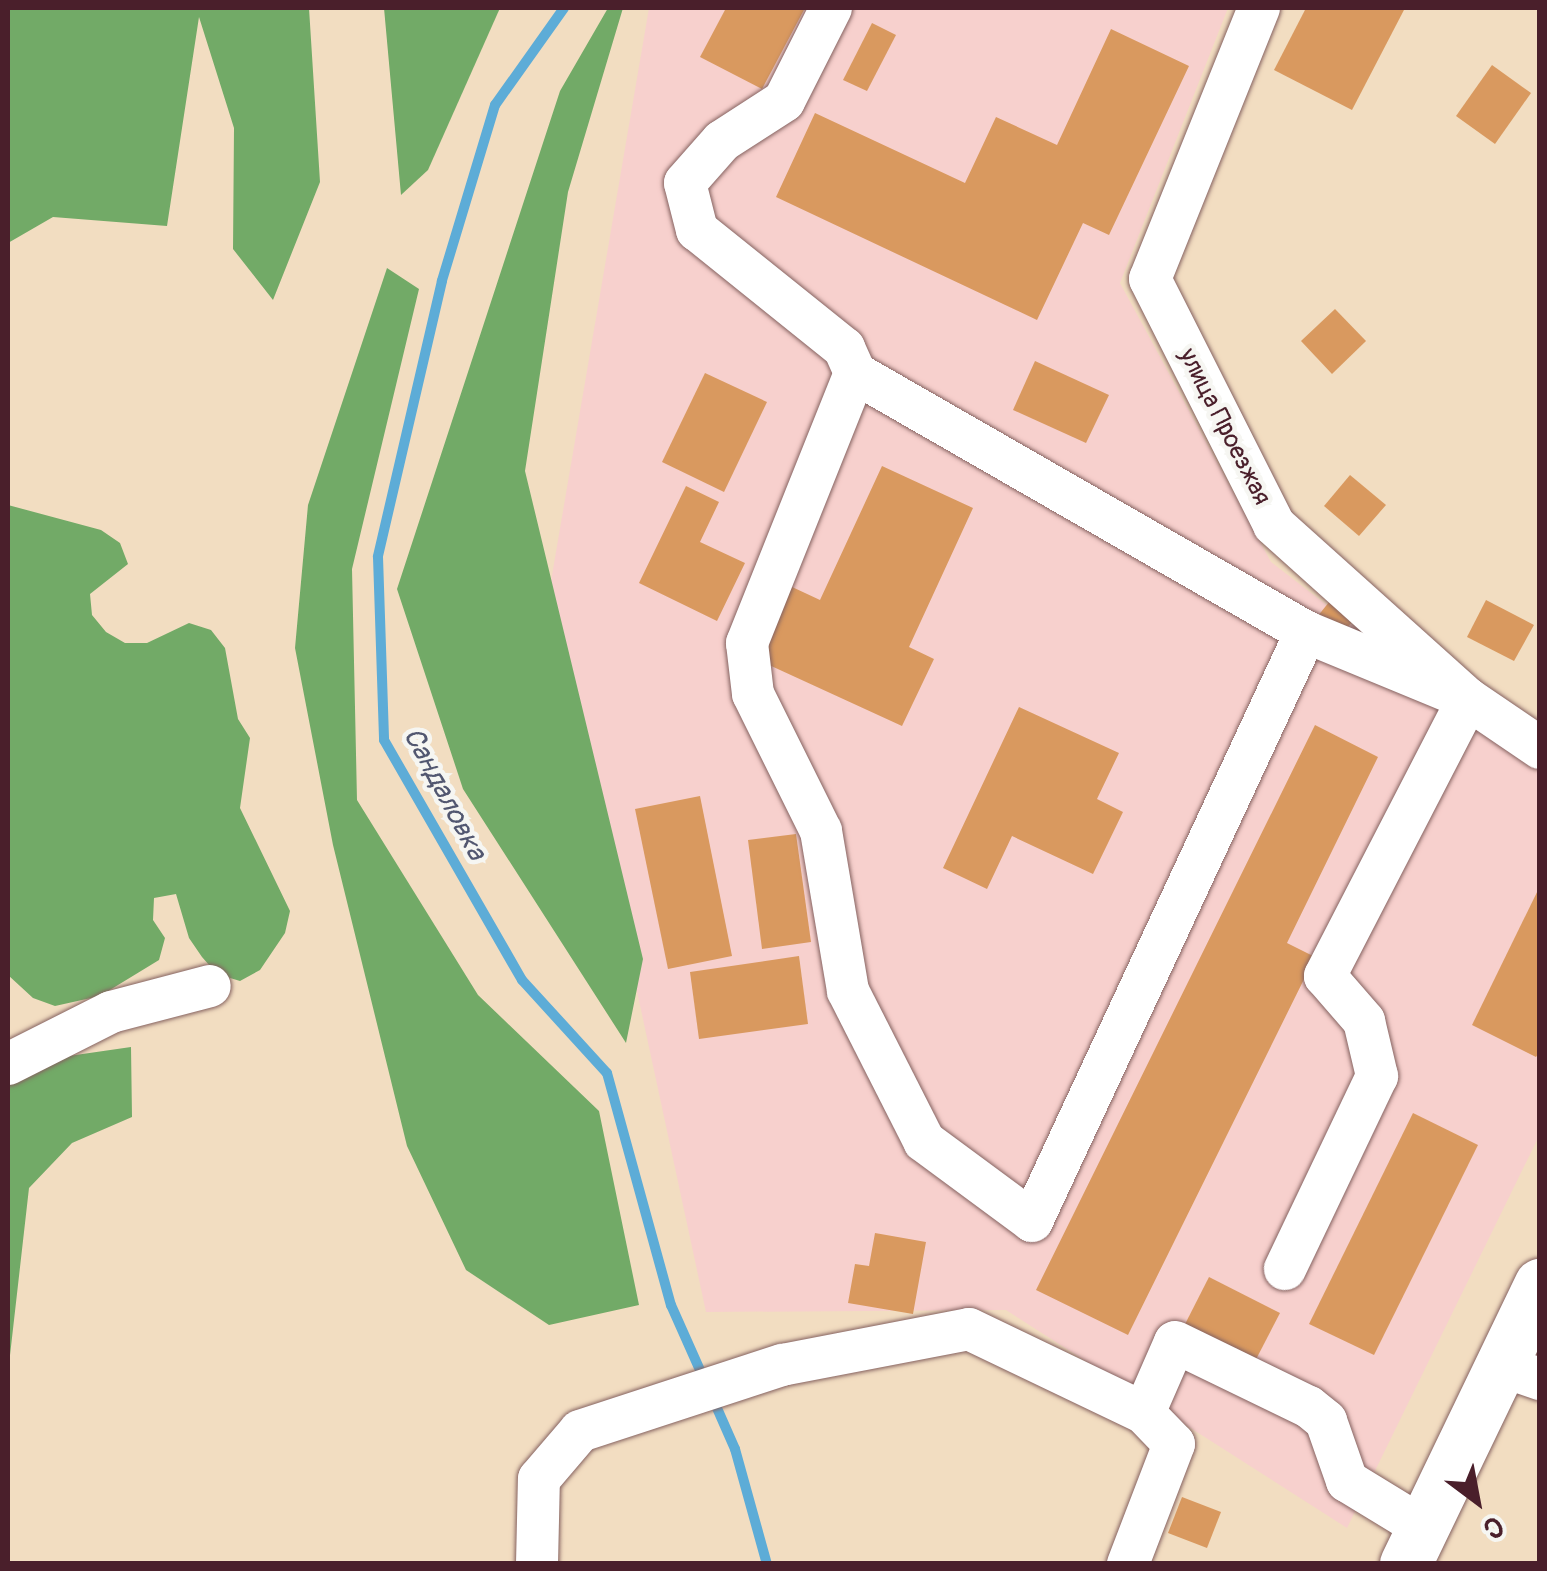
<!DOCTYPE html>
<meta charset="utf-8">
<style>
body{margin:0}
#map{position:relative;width:1547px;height:1571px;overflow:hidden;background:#f2ddc1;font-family:Pangolin,sans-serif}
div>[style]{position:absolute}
.built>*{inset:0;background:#f7d0cd}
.forest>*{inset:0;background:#72aa67}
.stream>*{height:10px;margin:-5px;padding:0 5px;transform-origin:5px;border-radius:5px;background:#5dacd7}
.building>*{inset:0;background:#d9995f}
.roads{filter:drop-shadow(0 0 2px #856260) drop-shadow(0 0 2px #856260)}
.minor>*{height:42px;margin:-21px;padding:0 21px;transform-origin:21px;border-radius:21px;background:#fff}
.major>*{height:52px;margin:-26px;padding:0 26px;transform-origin:26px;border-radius:26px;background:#fff}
span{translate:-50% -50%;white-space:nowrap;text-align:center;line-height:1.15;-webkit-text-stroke:9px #f6f6f2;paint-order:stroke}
.street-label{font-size:25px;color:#4a1f2b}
.water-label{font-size:28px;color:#525770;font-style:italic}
.frame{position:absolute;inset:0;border:10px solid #4a1f2b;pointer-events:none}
.north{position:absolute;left:1427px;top:1451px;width:100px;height:100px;-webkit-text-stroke:8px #f6f6f2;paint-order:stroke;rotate:148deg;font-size:28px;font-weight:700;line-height:40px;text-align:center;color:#4a1f2b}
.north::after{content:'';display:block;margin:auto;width:35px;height:45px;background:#4a1f2b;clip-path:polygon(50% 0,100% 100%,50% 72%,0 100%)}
</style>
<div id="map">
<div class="built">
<i style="clip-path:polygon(649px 8px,1228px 8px,1120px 283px,1271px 562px,1539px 769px,1539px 1136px,1347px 1528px,1006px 1310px,706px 1312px,550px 587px)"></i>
</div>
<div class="forest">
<i style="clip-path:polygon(8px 8px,309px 8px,320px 182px,273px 300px,233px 249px,234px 128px,199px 17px,167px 226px,53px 217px,8px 243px)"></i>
<i style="clip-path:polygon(384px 8px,500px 8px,428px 170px,401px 195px)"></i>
<i style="clip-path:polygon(608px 8px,623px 8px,568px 192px,525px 471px,643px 959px,626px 1043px,463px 789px,397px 589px,560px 91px)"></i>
<i style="clip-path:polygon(387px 268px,419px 289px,352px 569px,357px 800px,478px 995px,599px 1111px,639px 1305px,549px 1325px,466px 1270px,407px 1146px,333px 845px,295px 648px,308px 505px)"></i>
<i style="clip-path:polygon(8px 505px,101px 530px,120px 543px,128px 564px,90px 594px,92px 615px,106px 632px,125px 643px,147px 643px,189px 623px,211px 630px,225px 648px,238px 719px,250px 738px,240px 808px,290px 911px,285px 933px,260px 970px,240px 981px,217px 974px,202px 957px,189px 938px,176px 894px,154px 898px,153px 920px,165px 938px,159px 960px,100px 996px,55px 1006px,33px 998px,8px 975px)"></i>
<i style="clip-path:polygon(131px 1047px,132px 1117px,72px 1143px,29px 1188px,8px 1373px,8px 1084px,48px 1059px)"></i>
</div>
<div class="stream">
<i style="left:564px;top:8px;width:119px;rotate:125.4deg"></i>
<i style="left:495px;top:105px;width:184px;rotate:106.8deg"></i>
<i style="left:442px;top:281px;width:283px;rotate:103.1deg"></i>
<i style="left:378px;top:557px;width:183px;rotate:88.1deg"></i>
<i style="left:384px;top:740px;width:277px;rotate:60.1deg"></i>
<i style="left:522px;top:980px;width:126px;rotate:47.6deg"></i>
<i style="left:607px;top:1073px;width:241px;rotate:74.6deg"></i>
<i style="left:671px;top:1305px;width:81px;rotate:66deg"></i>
<i style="left:713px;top:1399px;width:55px;rotate:66.3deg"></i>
<i style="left:735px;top:1449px;width:119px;rotate:74.5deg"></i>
</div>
<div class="building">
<i style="clip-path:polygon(726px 8px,805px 8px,762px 89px,700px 57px)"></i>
<i style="clip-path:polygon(1306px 8px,1405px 8px,1352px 110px,1274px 70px)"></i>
<i style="clip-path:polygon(872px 23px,896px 35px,867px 91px,843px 80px)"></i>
<i style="clip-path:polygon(1111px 29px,1189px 66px,1109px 235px,1083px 223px,1037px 320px,776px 197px,815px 113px,965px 183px,996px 117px,1057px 145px)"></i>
<i style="clip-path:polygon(1492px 65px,1531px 93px,1495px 144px,1456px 116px)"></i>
<i style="clip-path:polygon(1335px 309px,1366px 341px,1332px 374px,1301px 341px)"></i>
<i style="clip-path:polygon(1035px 361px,1109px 395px,1086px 443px,1013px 410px)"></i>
<i style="clip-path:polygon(705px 373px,767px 402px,724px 492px,662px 462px)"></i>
<i style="clip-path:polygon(882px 466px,973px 508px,909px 647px,934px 659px,902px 726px,756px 659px,790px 586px,820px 600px)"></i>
<i style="clip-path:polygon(1350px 475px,1386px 505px,1359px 536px,1324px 506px)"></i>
<i style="clip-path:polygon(686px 486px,719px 502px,700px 542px,745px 563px,717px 621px,639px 583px)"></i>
<i style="clip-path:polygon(1338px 591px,1362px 609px,1341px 636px,1317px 617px)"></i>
<i style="clip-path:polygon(1486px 600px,1534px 625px,1514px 661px,1467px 637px)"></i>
<i style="clip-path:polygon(1019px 707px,1119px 753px,1097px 799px,1123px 812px,1093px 874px,1012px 836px,987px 889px,943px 868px)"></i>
<i style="clip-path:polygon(1315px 725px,1378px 757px,1287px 943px,1315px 957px,1128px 1335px,1036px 1290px)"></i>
<i style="clip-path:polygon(700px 796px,732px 956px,668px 969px,635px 809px)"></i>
<i style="clip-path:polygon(796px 834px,811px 942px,762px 949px,748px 840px)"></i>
<i style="clip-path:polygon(1540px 886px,1540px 1051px,1536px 1057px,1472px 1025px)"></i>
<i style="clip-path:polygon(799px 956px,808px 1024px,699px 1039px,690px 972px)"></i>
<i style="clip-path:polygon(1413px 1113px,1478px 1145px,1374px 1355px,1309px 1324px)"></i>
<i style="clip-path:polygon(875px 1233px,926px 1242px,913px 1314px,848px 1303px,855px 1264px,869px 1266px)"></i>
<i style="clip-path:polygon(1209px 1277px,1280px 1313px,1251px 1369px,1180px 1334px)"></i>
<i style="clip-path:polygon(1182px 1497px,1221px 1512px,1207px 1548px,1168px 1533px)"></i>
</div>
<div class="roads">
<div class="minor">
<i style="left:831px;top:8px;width:104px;rotate:116.8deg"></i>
<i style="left:784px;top:101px;width:74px;rotate:147.2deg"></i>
<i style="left:722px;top:141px;width:56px;rotate:131.4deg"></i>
<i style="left:685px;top:183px;width:49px;rotate:75.7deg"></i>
<i style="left:697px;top:230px;width:189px;rotate:38.8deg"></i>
<i style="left:844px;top:348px;width:27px;rotate:66deg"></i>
<i style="left:855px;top:373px;width:291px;rotate:111.8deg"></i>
<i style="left:747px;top:643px;width:51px;rotate:83.3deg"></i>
<i style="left:753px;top:694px;width:153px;rotate:63.6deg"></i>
<i style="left:821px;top:831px;width:162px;rotate:80.4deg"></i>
<i style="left:848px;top:991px;width:168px;rotate:63.1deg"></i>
<i style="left:924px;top:1141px;width:134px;rotate:36.5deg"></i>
<i style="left:1032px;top:1221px;width:650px;rotate:-65.05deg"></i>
<i style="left:1306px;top:632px;width:175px;rotate:22.5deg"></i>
<i style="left:1468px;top:699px;width:312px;rotate:117.3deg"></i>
<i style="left:1325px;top:976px;width:60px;rotate:49.1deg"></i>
<i style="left:1364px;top:1021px;width:57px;rotate:76.7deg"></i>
<i style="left:1377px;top:1076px;width:214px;rotate:115.5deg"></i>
<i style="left:1259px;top:8px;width:292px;rotate:111.9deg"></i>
<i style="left:1150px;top:279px;width:275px;rotate:63.2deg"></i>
<i style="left:1274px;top:525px;width:261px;rotate:41.9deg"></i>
<i style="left:1468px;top:699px;width:87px;rotate:34.2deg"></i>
<i style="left:855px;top:373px;width:520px;rotate:29.87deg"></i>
<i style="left:8px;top:1064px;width:115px;rotate:-26.8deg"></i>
<i style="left:111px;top:1012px;width:102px;rotate:-14.7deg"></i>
<i style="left:1502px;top:1366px;width:40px;rotate:18.9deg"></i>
<i style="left:1144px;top:1413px;width:77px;rotate:-66.4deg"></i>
<i style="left:1175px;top:1342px;width:149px;rotate:25.9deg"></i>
<i style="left:1309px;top:1407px;width:22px;rotate:39deg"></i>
<i style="left:1326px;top:1421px;width:64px;rotate:70.7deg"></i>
<i style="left:1347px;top:1481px;width:90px;rotate:31.4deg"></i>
<i style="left:537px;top:1564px;width:85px;rotate:-88.7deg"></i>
<i style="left:539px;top:1479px;width:63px;rotate:-49.5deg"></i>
<i style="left:580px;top:1431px;width:213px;rotate:-18.1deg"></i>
<i style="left:782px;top:1365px;width:190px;rotate:-10.9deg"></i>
<i style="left:969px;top:1329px;width:194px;rotate:25.6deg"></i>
<i style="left:1144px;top:1413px;width:43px;rotate:45.9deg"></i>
<i style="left:1174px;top:1444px;width:129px;rotate:111deg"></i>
</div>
<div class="major">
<i style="left:1406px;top:1564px;width:310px;rotate:-64.3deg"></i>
</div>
</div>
<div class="street-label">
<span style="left:1224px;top:427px;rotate:63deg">улица Проезжая</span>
</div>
<div class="water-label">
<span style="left:444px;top:794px;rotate:62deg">Сандаловка</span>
</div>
<div class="frame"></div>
<div class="north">С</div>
</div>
